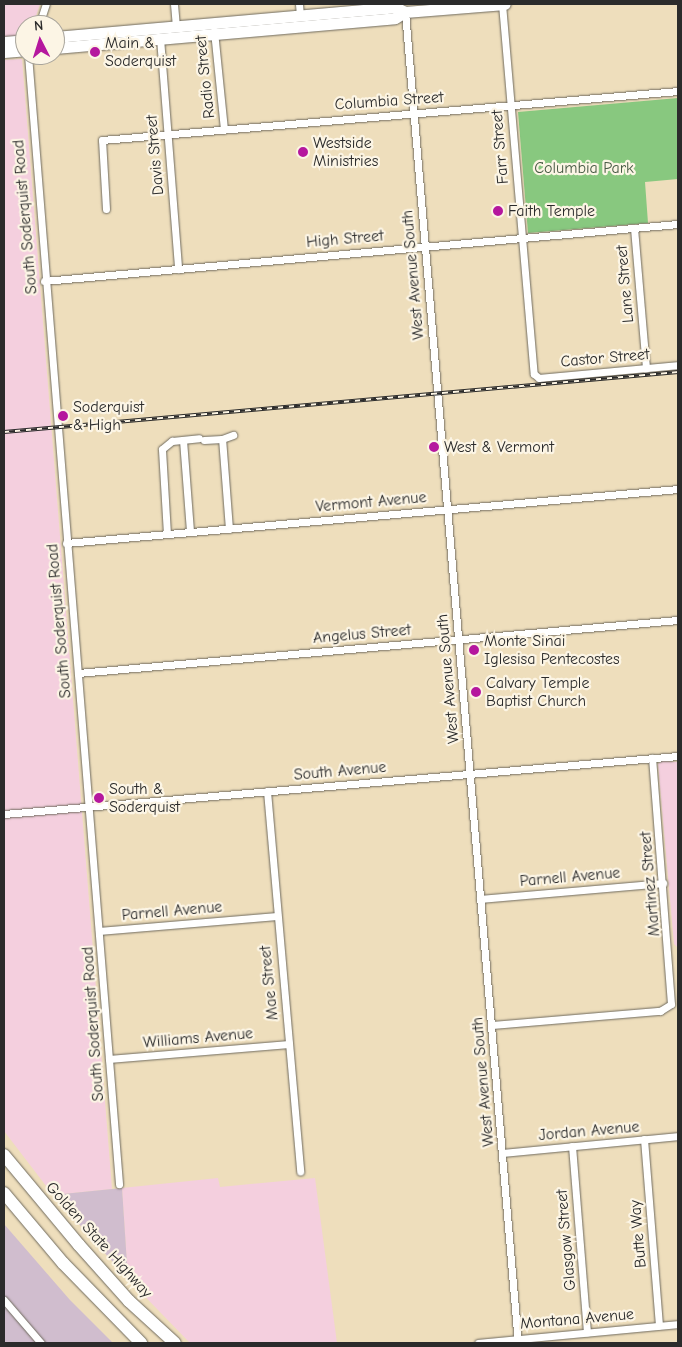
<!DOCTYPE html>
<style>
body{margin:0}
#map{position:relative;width:682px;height:1347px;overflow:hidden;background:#eedebc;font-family:"Comic Neue",sans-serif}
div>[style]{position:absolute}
.built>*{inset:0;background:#f4cfde}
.industrial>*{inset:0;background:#d0bdce}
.green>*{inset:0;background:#88c87f}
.roads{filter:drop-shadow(0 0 1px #6f6a5e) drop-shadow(0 0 1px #6f6a5e)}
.street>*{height:7px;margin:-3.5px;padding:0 3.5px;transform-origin:3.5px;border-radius:3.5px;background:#fff}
.primary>*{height:11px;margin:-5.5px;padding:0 5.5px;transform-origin:5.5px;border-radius:5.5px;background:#fff}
.highway>*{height:12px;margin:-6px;padding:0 6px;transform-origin:6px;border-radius:6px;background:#fff}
.rail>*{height:4px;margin-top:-2px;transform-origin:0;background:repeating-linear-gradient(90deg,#fcf5e5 0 5.5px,#2b2b2b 0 11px);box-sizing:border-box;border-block:1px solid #2b2b2b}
.dots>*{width:14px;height:14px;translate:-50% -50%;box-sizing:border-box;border:2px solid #fcf5e5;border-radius:50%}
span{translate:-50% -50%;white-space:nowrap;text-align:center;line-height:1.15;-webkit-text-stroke:4.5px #fcf5e5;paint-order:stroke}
.poi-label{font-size:16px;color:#2b2b2b}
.left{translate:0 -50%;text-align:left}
.street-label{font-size:16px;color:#2b2b2b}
.park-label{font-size:16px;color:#475a44}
.frame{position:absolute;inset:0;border:5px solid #2b2b2b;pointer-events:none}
.north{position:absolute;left:15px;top:15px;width:50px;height:50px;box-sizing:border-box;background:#fcf5e5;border:1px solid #a8a49b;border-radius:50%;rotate:355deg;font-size:14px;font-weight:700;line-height:20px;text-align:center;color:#2b2b2b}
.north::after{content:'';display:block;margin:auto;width:18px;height:22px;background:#b5179e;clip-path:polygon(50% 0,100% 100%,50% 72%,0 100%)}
</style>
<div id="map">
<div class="built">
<i style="clip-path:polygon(4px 4px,40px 4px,33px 25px,25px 25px,25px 37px,4px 38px)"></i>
<i style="clip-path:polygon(22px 59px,112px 1189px,53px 1195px,4px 1131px,4px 60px)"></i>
<i style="clip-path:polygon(662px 761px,678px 762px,678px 948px,674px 944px,658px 764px)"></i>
<i style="clip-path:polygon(218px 1178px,220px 1187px,315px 1178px,337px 1343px,190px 1343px,128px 1279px,122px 1188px)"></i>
</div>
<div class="industrial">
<i style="clip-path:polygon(122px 1188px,128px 1279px,53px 1195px)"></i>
<i style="clip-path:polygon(4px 1224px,70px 1300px,113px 1343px,4px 1343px)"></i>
</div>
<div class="green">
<i style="clip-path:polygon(678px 98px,678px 179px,645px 182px,648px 223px,528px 233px,518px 112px)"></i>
</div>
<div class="roads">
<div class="street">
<i style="left:174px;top:4px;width:22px;rotate:85deg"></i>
<i style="left:299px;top:4px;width:11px;rotate:85deg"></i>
<i style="left:502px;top:4px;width:371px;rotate:85.1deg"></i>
<i style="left:534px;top:374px;width:6px;rotate:39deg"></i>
<i style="left:539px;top:378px;width:140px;rotate:-5.3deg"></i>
<i style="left:405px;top:12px;width:1336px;rotate:85.15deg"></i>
<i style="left:39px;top:25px;width:22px;rotate:-72deg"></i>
<i style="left:214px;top:31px;width:99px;rotate:84.2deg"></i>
<i style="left:160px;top:38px;width:232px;rotate:85.5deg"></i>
<i style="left:28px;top:55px;width:1133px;rotate:85.39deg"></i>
<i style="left:106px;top:209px;width:69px;rotate:-93.3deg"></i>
<i style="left:102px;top:140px;width:578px;rotate:-4.86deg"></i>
<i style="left:634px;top:228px;width:141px;rotate:85.1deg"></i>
<i style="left:44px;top:281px;width:637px;rotate:-5.14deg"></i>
<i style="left:183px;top:440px;width:92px;rotate:85.6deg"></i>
<i style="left:204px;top:440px;width:18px;rotate:-3deg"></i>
<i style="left:229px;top:529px;width:90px;rotate:-94.4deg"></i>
<i style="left:222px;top:439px;width:12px;rotate:-20deg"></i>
<i style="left:167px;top:534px;width:85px;rotate:-93.4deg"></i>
<i style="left:162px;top:449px;width:13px;rotate:-39deg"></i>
<i style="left:172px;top:441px;width:27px;rotate:-6deg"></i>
<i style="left:66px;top:543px;width:614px;rotate:-5.04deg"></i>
<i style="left:78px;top:673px;width:602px;rotate:-5.05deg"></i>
<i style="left:267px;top:791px;width:382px;rotate:85deg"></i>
<i style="left:4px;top:814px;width:676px;rotate:-4.92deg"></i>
<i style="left:480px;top:899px;width:184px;rotate:-5deg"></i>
<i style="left:99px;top:931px;width:178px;rotate:-4.8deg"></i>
<i style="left:492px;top:1025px;width:169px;rotate:-4.8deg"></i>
<i style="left:660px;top:1011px;width:13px;rotate:-32deg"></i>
<i style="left:671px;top:1004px;width:247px;rotate:-94.4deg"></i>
<i style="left:109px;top:1059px;width:180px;rotate:-4.8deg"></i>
<i style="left:644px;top:1139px;width:187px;rotate:85.4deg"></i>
<i style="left:572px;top:1146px;width:187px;rotate:85.4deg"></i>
<i style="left:503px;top:1153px;width:176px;rotate:-5.5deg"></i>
<i style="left:4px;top:1300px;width:57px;rotate:49.3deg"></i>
<i style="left:478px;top:1343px;width:201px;rotate:-5.4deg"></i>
</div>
<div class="primary">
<i style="left:55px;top:37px;width:341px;rotate:-5deg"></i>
<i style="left:395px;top:7px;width:11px;rotate:27deg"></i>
<i style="left:4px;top:42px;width:21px;rotate:-5deg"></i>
<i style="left:55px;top:48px;width:341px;rotate:-5deg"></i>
<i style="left:395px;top:18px;width:12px;rotate:-31deg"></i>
<i style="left:405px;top:12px;width:100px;rotate:-4.6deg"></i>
<i style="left:4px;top:52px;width:21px;rotate:-5deg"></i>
</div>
<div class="highway">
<i style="left:4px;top:1155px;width:117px;rotate:50.2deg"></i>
<i style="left:79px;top:1245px;width:75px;rotate:48.2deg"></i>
<i style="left:129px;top:1301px;width:62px;rotate:42.4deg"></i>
<i style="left:4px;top:1193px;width:92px;rotate:49.9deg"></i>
<i style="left:63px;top:1263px;width:112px;rotate:45.7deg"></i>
</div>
</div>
<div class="rail">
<i style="left:4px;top:432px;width:677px;rotate:-5.09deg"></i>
</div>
<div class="dots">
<i style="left:95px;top:52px;background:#b5179e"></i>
<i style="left:303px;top:152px;background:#b5179e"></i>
<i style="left:498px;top:211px;background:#b5179e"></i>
<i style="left:63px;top:416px;background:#b5179e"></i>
<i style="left:434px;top:447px;background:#b5179e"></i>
<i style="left:474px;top:650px;background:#b5179e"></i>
<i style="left:476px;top:692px;background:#b5179e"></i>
<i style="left:99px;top:798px;background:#b5179e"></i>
</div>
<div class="poi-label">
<span class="left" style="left:105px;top:52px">Main &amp;<br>Soderquist</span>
<span class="left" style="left:313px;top:152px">Westside<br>Ministries</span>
<span class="left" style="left:508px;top:211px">Faith Temple</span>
<span class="left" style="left:73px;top:416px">Soderquist<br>&amp; High</span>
<span class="left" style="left:444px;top:447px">West &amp; Vermont</span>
<span class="left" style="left:484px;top:650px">Monte Sinai<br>Iglesisa Pentecostes</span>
<span class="left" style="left:486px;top:692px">Calvary Temple<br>Baptist Church</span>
<span class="left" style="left:109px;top:798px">South &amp;<br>Soderquist</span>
</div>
<div class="street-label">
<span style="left:205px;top:77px;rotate:-96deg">Radio Street</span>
<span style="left:389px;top:101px;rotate:-4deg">Columbia Street</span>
<span style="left:500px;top:147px;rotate:-95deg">Farr Street</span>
<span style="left:155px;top:155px;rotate:-95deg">Davis Street</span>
<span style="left:25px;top:217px;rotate:-95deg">South Soderquist Road</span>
<span style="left:345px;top:239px;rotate:-5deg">High Street</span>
<span style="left:413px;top:275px;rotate:-95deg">West Avenue South</span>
<span style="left:625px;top:284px;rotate:-95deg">Lane Street</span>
<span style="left:605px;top:358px;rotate:-5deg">Castor Street</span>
<span style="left:371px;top:502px;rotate:-5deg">Vermont Avenue</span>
<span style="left:59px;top:621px;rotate:-95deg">South Soderquist Road</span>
<span style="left:362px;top:634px;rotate:-5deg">Angelus Street</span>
<span style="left:448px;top:679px;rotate:-95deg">West Avenue South</span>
<span style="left:340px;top:771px;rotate:-5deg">South Avenue</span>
<span style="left:570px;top:877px;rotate:-5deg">Parnell Avenue</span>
<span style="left:650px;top:884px;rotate:-95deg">Martinez Street</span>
<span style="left:172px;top:911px;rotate:-5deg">Parnell Avenue</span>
<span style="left:269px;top:983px;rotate:-96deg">Mae Street</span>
<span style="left:93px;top:1024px;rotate:-94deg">South Soderquist Road</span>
<span style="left:198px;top:1038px;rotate:-5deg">Williams Avenue</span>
<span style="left:483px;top:1082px;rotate:-95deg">West Avenue South</span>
<span style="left:589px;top:1131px;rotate:-5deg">Jordan Avenue</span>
<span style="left:638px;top:1234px;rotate:-95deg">Butte Way</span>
<span style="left:99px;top:1240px;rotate:48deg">Golden State Highway</span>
<span style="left:566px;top:1240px;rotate:-95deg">Glasgow Street</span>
<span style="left:577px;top:1319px;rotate:-5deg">Montana Avenue</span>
</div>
<div class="park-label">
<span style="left:584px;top:168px">Columbia Park</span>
</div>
<div class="frame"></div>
<div class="north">N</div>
</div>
